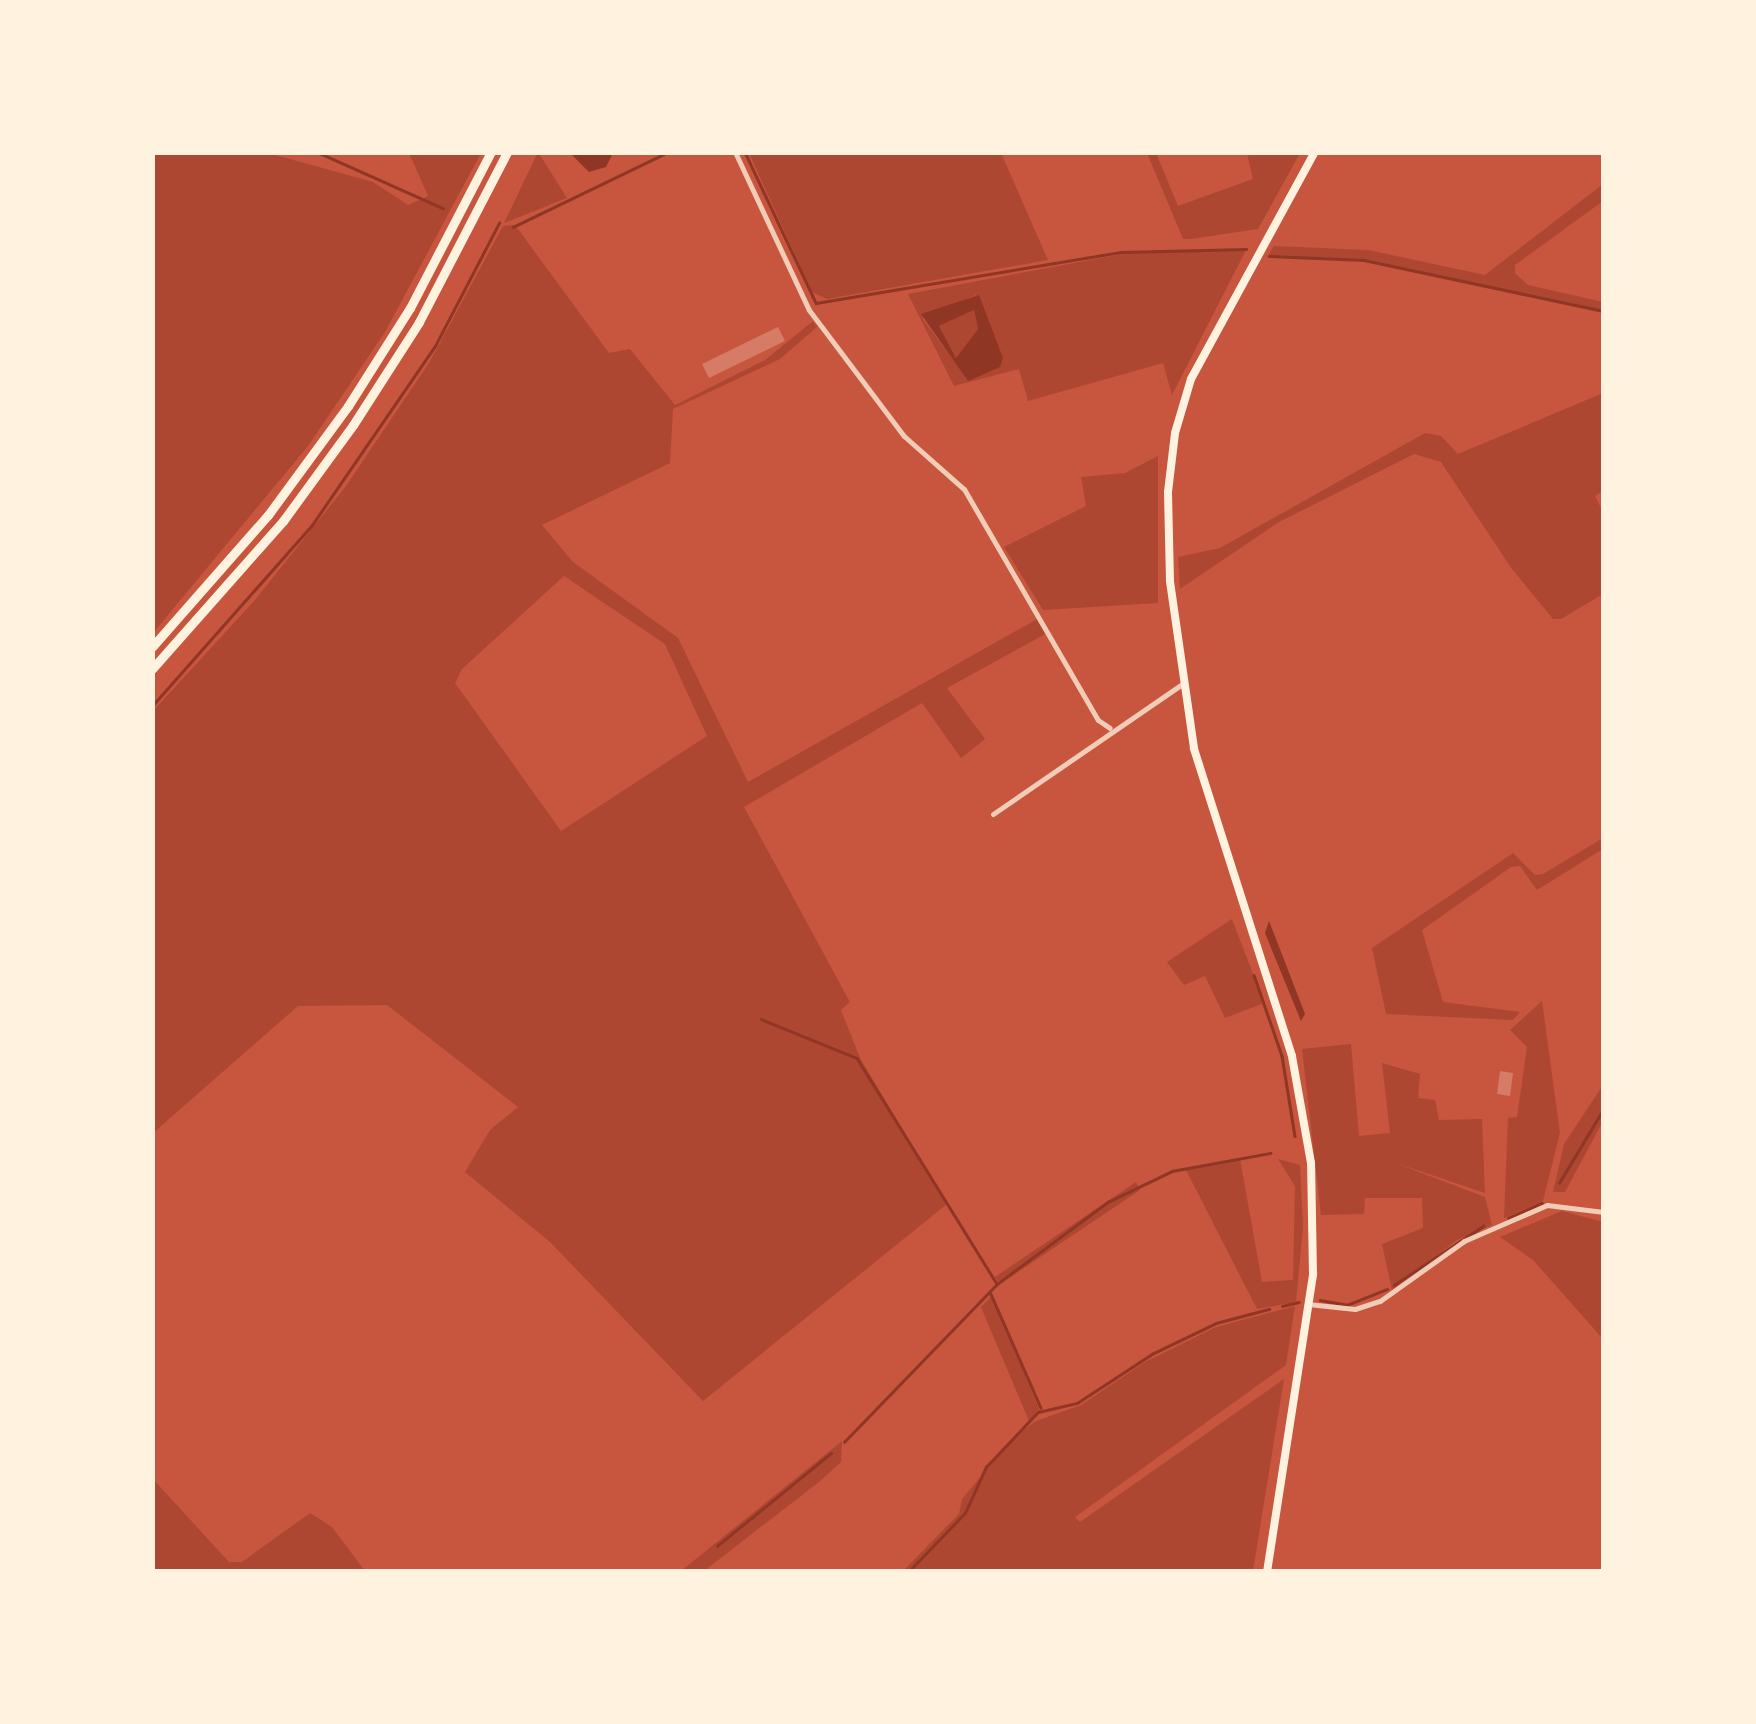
<!DOCTYPE html>
<style>
body{margin:0}
#map{position:relative;width:1756px;height:1724px;overflow:hidden;background:#c8553d;font-family:Jost,sans-serif}
div>[style]{position:absolute}
.green>*{inset:0;background:#ae4732}
.water>*{inset:0;background:#8f3625}
.stream>*{height:2.5px;margin:-1.25px;padding:0 1.25px;transform-origin:1.25px;border-radius:1.25px;background:#8f3625}
.building>*{inset:0;background:#d67c66}
.minor>*{height:5px;margin:-2.5px;padding:0 2.5px;transform-origin:2.5px;border-radius:2.5px;background:#f1ccb7}
.secondary>*{height:8px;margin:-4px;padding:0 4px;transform-origin:4px;border-radius:4px;background:#fff3e0}
.trunk>*{height:9px;margin:-4.5px;padding:0 4.5px;transform-origin:4.5px;border-radius:4.5px;background:#fff3e0}
span{translate:-50% -50%;white-space:nowrap;text-align:center;line-height:1.15;-webkit-text-stroke:10px #fff3e0;paint-order:stroke}
.frame{position:absolute;inset:0;border:155px solid #fff3e0;pointer-events:none}
</style>
<div id="map">
<div class="green">
<i style="clip-path:polygon(153px 152px,268px 153px,373px 182px,408px 205px,428px 196px,409px 153px,481px 153px,385px 332px,308px 446px,153px 633px)"></i>
<i style="clip-path:polygon(538px 152px,567px 198px,504px 223px,505px 221px)"></i>
<i style="clip-path:polygon(749px 153px,1001px 153px,1048px 260px,827px 299px,812px 292px)"></i>
<i style="clip-path:polygon(1147px 153px,1156px 153px,1178px 206px,1253px 179px,1247px 153px,1300px 153px,1258px 229px,1191px 239px,1183px 239px)"></i>
<i style="clip-path:polygon(1603px 184px,1603px 201px,1515px 265px,1515px 273px,1528px 285px,1603px 302px,1603px 313px,1360px 260px,1267px 257px,1274px 246px,1368px 250px,1485px 275px)"></i>
<i style="clip-path:polygon(evenodd,515px 225px,609px 353px,630px 349px,675px 405px,765px 360px,813px 321px,817px 327px,780px 359px,673px 409px,670px 463px,542px 525px,573px 562px,678px 638px,748px 782px,1039px 618px,1047px 633px,947px 688px,985px 739px,961px 758px,922px 703px,744px 807px,850px 1002px,841px 1010px,860px 1058px,947px 1204px,703px 1401px,550px 1242px,465px 1172px,490px 1130px,518px 1107px,387px 1005px,298px 1006px,153px 1133px,153px 711px,255px 600px,346px 486px,429px 363px,503px 226px,515px 225px,564px 576px,665px 644px,707px 736px,561px 831px,455px 683px,462px 669px,564px 576px)"></i>
<i style="clip-path:polygon(evenodd,1246px 250px,1172px 395px,1163px 363px,1028px 401px,1019px 369px,954px 386px,908px 294px,1133px 252px,1246px 250px,976px 295px,998px 351px,963px 373px,922px 318px,976px 295px)"></i>
<i style="clip-path:polygon(974px 310px,978px 329px,956px 358px,939px 326px)"></i>
<i style="clip-path:polygon(1603px 393px,1603px 491px,1595px 496px,1603px 512px,1603px 594px,1561px 619px,1553px 619px,1512px 569px,1441px 462px,1414px 454px,1279px 522px,1180px 589px,1178px 557px,1220px 548px,1425px 433px,1441px 436px,1458px 454px)"></i>
<i style="clip-path:polygon(1158px 456px,1158px 603px,1043px 610px,1004px 547px,1086px 506px,1081px 477px,1125px 473px)"></i>
<i style="clip-path:polygon(1603px 838px,1603px 849px,1537px 890px,1520px 866px,1511px 867px,1422px 930px,1443px 1002px,1520px 1012px,1513px 1020px,1386px 1014px,1372px 948px,1513px 853px,1535px 875px,1543px 874px)"></i>
<i style="clip-path:polygon(1232px 919px,1264px 1003px,1225px 1018px,1205px 976px,1184px 985px,1167px 962px)"></i>
<i style="clip-path:polygon(1542px 1001px,1560px 1133px,1543px 1201px,1504px 1218px,1508px 1118px,1517px 1117px,1527px 1047px,1510px 1030px)"></i>
<i style="clip-path:polygon(1351px 1044px,1359px 1136px,1390px 1133px,1382px 1063px,1420px 1074px,1418px 1098px,1435px 1100px,1439px 1120px,1482px 1119px,1485px 1193px,1393px 1162px,1485px 1197px,1492px 1225px,1457px 1240px,1392px 1290px,1382px 1244px,1423px 1228px,1422px 1198px,1365px 1198px,1364px 1214px,1321px 1215px,1302px 1049px)"></i>
<i style="clip-path:polygon(1603px 1085px,1603px 1121px,1565px 1192px,1553px 1192px,1564px 1144px)"></i>
<i style="clip-path:polygon(1240px 1159px,1262px 1282px,1293px 1280px,1295px 1186px,1278px 1159px,1300px 1165px,1303px 1227px,1296px 1302px,1257px 1309px,1186px 1170px)"></i>
<i style="clip-path:polygon(1136px 1182px,1140px 1190px,1000px 1284px,995px 1277px)"></i>
<i style="clip-path:polygon(1562px 1211px,1603px 1222px,1603px 1339px,1533px 1260px,1500px 1237px)"></i>
<i style="clip-path:polygon(992px 1296px,1039px 1409px,1029px 1421px,981px 1307px)"></i>
<i style="clip-path:polygon(1295px 1306px,1286px 1365px,1075px 1517px,1080px 1522px,1284px 1379px,1253px 1571px,903px 1571px,959px 1514px,962px 1499px,1014px 1437px,1036px 1421px,1081px 1405px,1145px 1362px,1216px 1327px)"></i>
<i style="clip-path:polygon(842px 1441px,841px 1462px,819px 1482px,704px 1571px,681px 1571px)"></i>
<i style="clip-path:polygon(152px 1478px,229px 1562px,242px 1562px,310px 1513px,332px 1527px,365px 1571px,153px 1571px)"></i>
</div>
<div class="water">
<i style="clip-path:polygon(570px 153px,570px 152px,613px 153px,606px 167px,589px 172px)"></i>
<i style="clip-path:polygon(evenodd,979px 295px,1003px 358px,1000px 367px,968px 381px,921px 314px,979px 295px,974px 310px,978px 329px,956px 358px,939px 326px,974px 310px)"></i>
<i style="clip-path:polygon(1269px 921px,1305px 1014px,1301px 1021px,1265px 933px)"></i>
</div>
<div class="stream">
<i style="left:317px;top:152px;width:138px;rotate:24deg"></i>
<i style="left:745px;top:152px;width:167px;rotate:64.8deg"></i>
<i style="left:816px;top:303px;width:309px;rotate:-9.5deg"></i>
<i style="left:1121px;top:252px;width:125px;rotate:-1.4deg"></i>
<i style="left:513px;top:227px;width:172px;rotate:-25.8deg"></i>
<i style="left:1269px;top:256px;width:95px;rotate:2.4deg"></i>
<i style="left:1364px;top:260px;width:245px;rotate:12deg"></i>
<i style="left:152px;top:706px;width:242px;rotate:-48.5deg"></i>
<i style="left:312px;top:525px;width:217px;rotate:-55.5deg"></i>
<i style="left:435px;top:346px;width:139px;rotate:-62.5deg"></i>
<i style="left:1254px;top:975px;width:86px;rotate:70.9deg"></i>
<i style="left:1282px;top:1056px;width:81px;rotate:80.8deg"></i>
<i style="left:761px;top:1019px;width:104px;rotate:22.1deg"></i>
<i style="left:857px;top:1058px;width:264px;rotate:58.2deg"></i>
<i style="left:1559px;top:1183px;width:87px;rotate:-59deg"></i>
<i style="left:1508px;top:1218px;width:37px;rotate:-24deg"></i>
<i style="left:1394px;top:1285px;width:107px;rotate:-33.5deg"></i>
<i style="left:991px;top:1294px;width:124px;rotate:66.3deg"></i>
<i style="left:1320px;top:1300px;width:27px;rotate:10deg"></i>
<i style="left:1347px;top:1305px;width:43px;rotate:-21.8deg"></i>
<i style="left:1282px;top:1306px;width:17px;rotate:-13deg"></i>
<i style="left:844px;top:1442px;width:220px;rotate:-45.9deg"></i>
<i style="left:997px;top:1284px;width:138px;rotate:-36.5deg"></i>
<i style="left:1108px;top:1202px;width:71px;rotate:-25.8deg"></i>
<i style="left:1172px;top:1171px;width:100px;rotate:-10.4deg"></i>
<i style="left:717px;top:1546px;width:147px;rotate:-39.2deg"></i>
<i style="left:908px;top:1572px;width:82px;rotate:-46deg"></i>
<i style="left:965px;top:1513px;width:51px;rotate:-65.5deg"></i>
<i style="left:986px;top:1467px;width:76px;rotate:-46.6deg"></i>
<i style="left:1038px;top:1412px;width:40px;rotate:-13deg"></i>
<i style="left:1077px;top:1403px;width:90px;rotate:-33.2deg"></i>
<i style="left:1152px;top:1354px;width:71px;rotate:-25.8deg"></i>
<i style="left:1216px;top:1323px;width:55px;rotate:-14.8deg"></i>
</div>
<div class="building">
<i style="clip-path:polygon(778px 327px,785px 341px,709px 378px,702px 364px)"></i>
<i style="clip-path:polygon(1500px 1071px,1513px 1073px,1510px 1096px,1497px 1094px)"></i>
</div>
<div class="minor">
<i style="left:735px;top:152px;width:174px;rotate:64.9deg"></i>
<i style="left:809px;top:310px;width:158px;rotate:53deg"></i>
<i style="left:904px;top:436px;width:80px;rotate:41.5deg"></i>
<i style="left:964px;top:489px;width:267px;rotate:59.9deg"></i>
<i style="left:1098px;top:720px;width:14px;rotate:34deg"></i>
<i style="left:993px;top:814px;width:228px;rotate:-34.5deg"></i>
<i style="left:1308px;top:1304px;width:47px;rotate:6.1deg"></i>
<i style="left:1355px;top:1309px;width:26px;rotate:-18deg"></i>
<i style="left:1380px;top:1301px;width:103px;rotate:-35.5deg"></i>
<i style="left:1464px;top:1241px;width:90px;rotate:-23.4deg"></i>
<i style="left:1547px;top:1205px;width:57px;rotate:7deg"></i>
</div>
<div class="secondary">
<i style="left:1267px;top:1572px;width:302px;rotate:-81.2deg"></i>
<i style="left:1313px;top:1274px;width:111px;rotate:-91deg"></i>
<i style="left:1311px;top:1163px;width:109px;rotate:-100.1deg"></i>
<i style="left:1292px;top:1056px;width:323px;rotate:-107.7deg"></i>
<i style="left:1194px;top:748px;width:169px;rotate:-98.2deg"></i>
<i style="left:1170px;top:581px;width:89px;rotate:-91.3deg"></i>
<i style="left:1168px;top:492px;width:59px;rotate:-83.2deg"></i>
<i style="left:1175px;top:433px;width:56px;rotate:-73.5deg"></i>
<i style="left:1191px;top:379px;width:259px;rotate:-61.4deg"></i>
</div>
<div class="trunk">
<i style="left:152px;top:647px;width:176px;rotate:-48.7deg"></i>
<i style="left:268px;top:515px;width:135px;rotate:-53.7deg"></i>
<i style="left:348px;top:406px;width:116px;rotate:-57.7deg"></i>
<i style="left:410px;top:308px;width:176px;rotate:-62.6deg"></i>
<i style="left:152px;top:669px;width:198px;rotate:-48.5deg"></i>
<i style="left:283px;top:521px;width:119px;rotate:-53.9deg"></i>
<i style="left:353px;top:425px;width:122px;rotate:-57.3deg"></i>
<i style="left:419px;top:322px;width:191px;rotate:-62.6deg"></i>
</div>
<div class="frame"></div>
</div>
